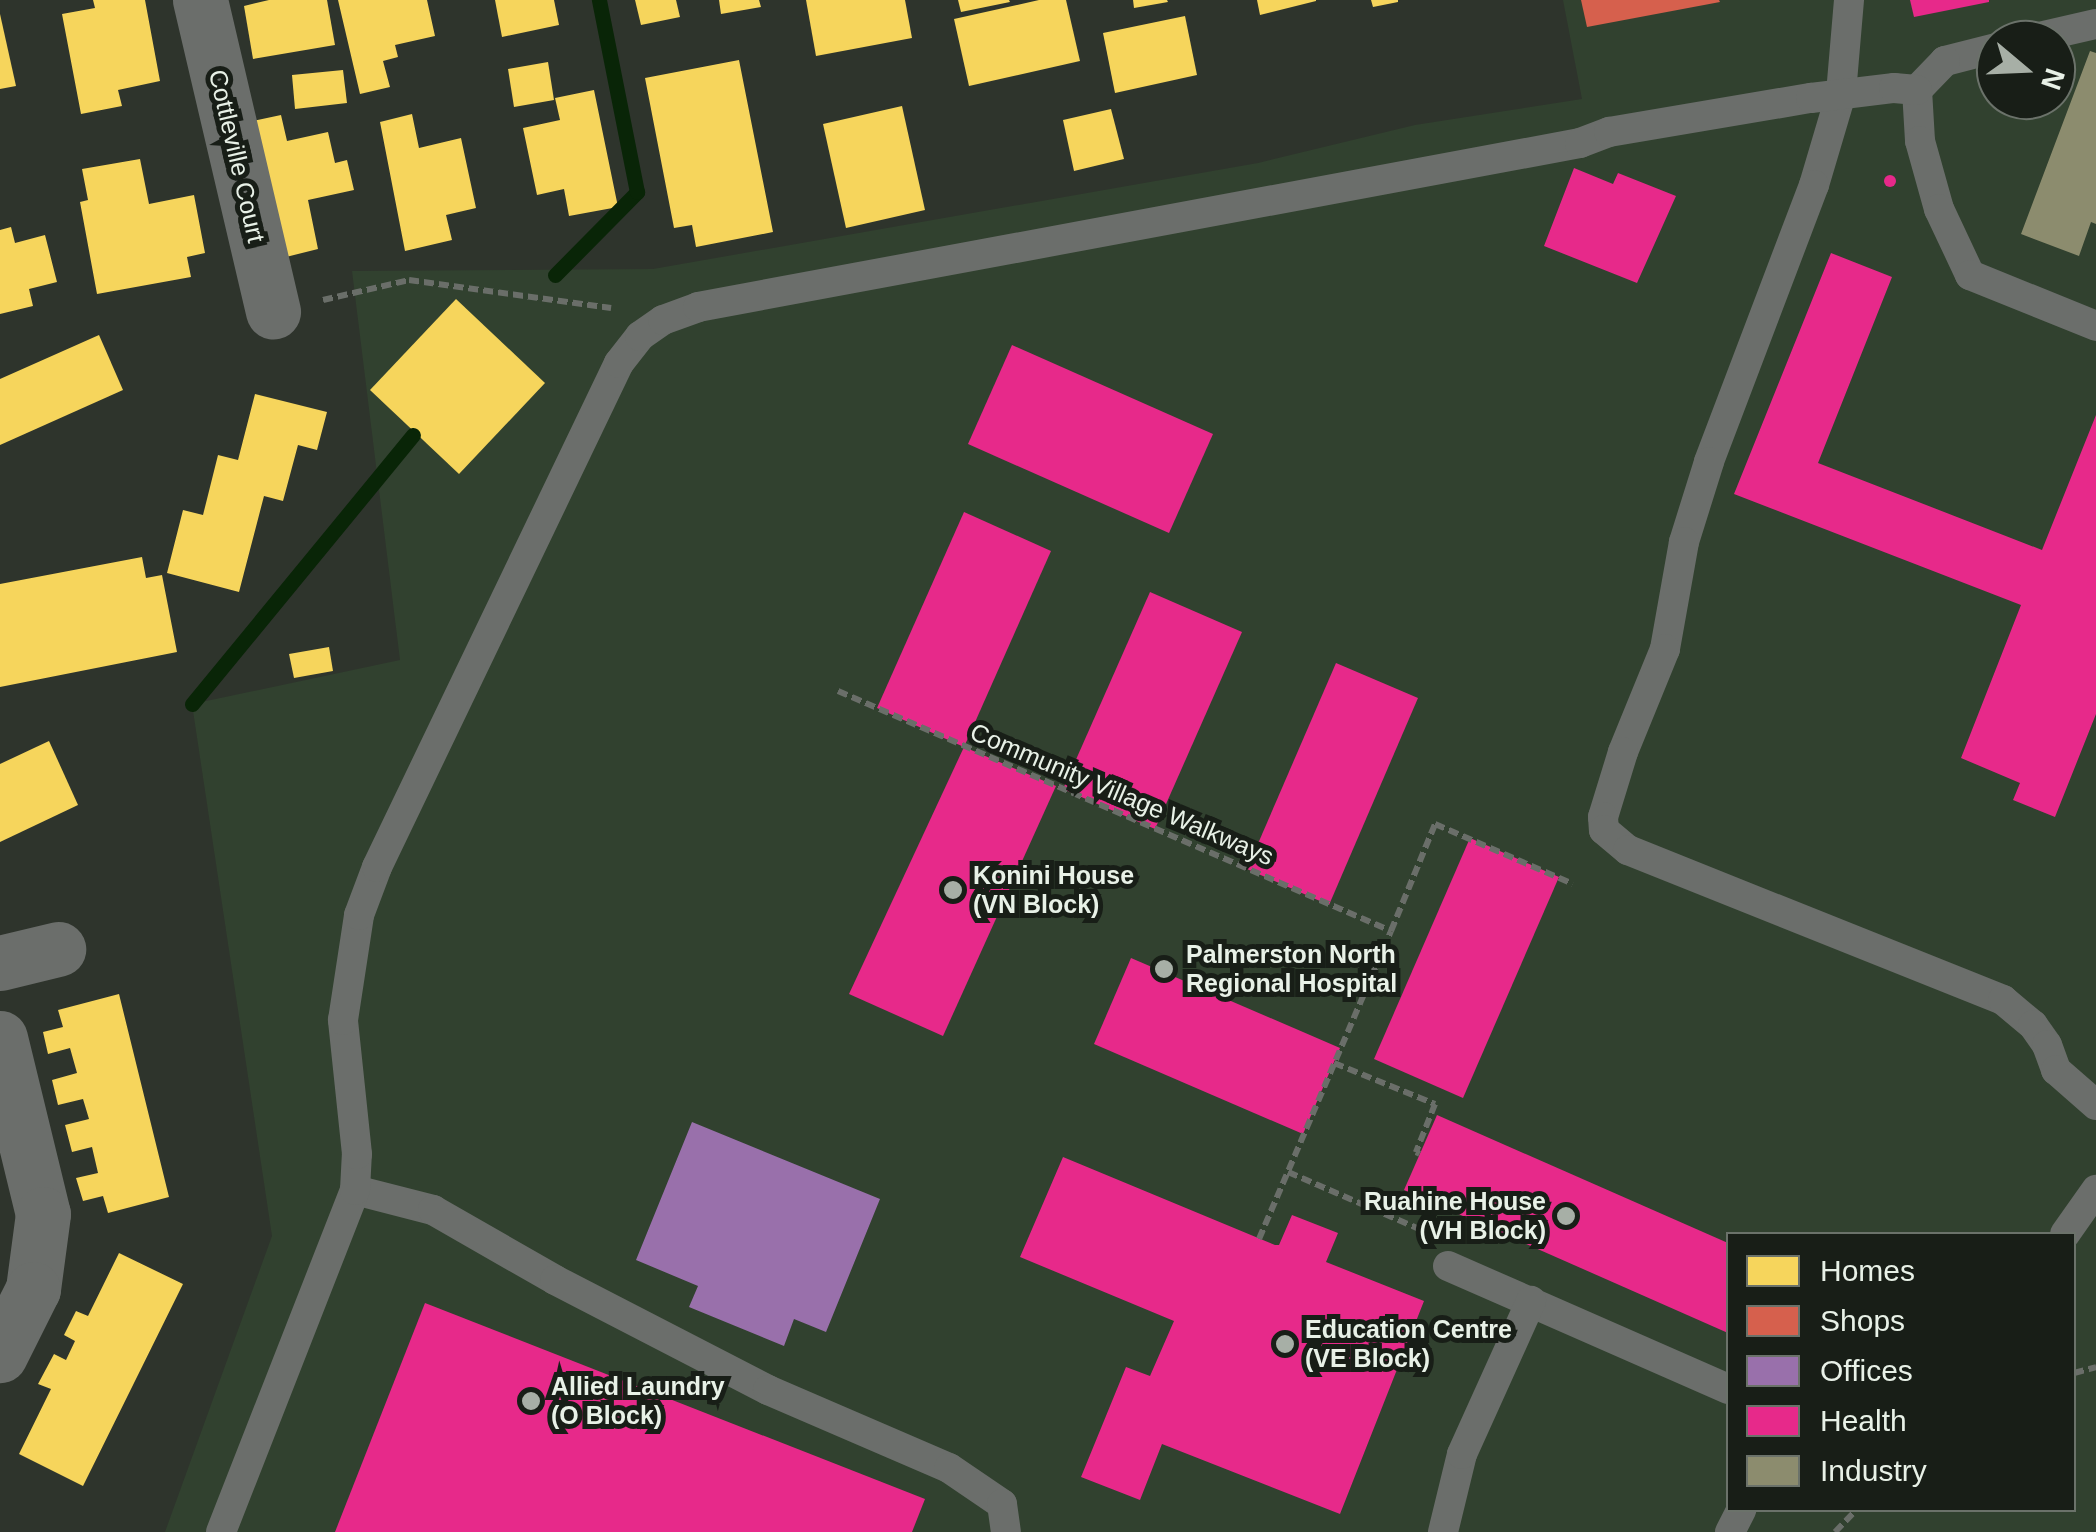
<!DOCTYPE html>
<style>
body{margin:0}
#map{position:relative;width:2096px;height:1532px;overflow:hidden;background:#2e342c;font-family:Arial,sans-serif}
div>[style]{position:absolute}
.built>*{inset:0;background:#31412f}
.homes>*{inset:0;background:#f6d55c}
.shops>*{inset:0;background:#d6604d}
.offices>*{inset:0;background:#9970ab}
.health>*{inset:0;background:#e7298a}
.round{border-radius:50%}
.industry>*{inset:0;background:#8c8c6e}
.stream>*{height:15px;margin:-7.5px;padding:0 7.5px;transform-origin:7.5px;border-radius:7.5px;background:#092507}
.path>*{height:6px;margin-top:-3px;transform-origin:0;background:repeating-linear-gradient(90deg,#6a6e69 0 10px,transparent 0 15px)}
.lane>*{height:30px;margin:-15px;padding:0 15px;transform-origin:15px;border-radius:15px;background:#6b6e6b}
.street>*{height:55px;margin:-27.5px;padding:0 27.5px;transform-origin:27.5px;border-radius:27.5px;background:#6b6e6b}
.dots>*{width:28px;height:28px;translate:-50% -50%;box-sizing:border-box;border:5px solid #181e17;border-radius:50%}
span{translate:-50% -50%;white-space:nowrap;text-align:center;line-height:1.15;-webkit-text-stroke:10px #181e17;paint-order:stroke}
.street-label{font-size:25px;color:#e8f1e7}
.poi-label{font-size:25px;color:#e8f1e7;font-weight:700}
.left{translate:0 -50%;text-align:left}
.right{translate:-100% -50%;text-align:right}
.legend{position:absolute;left:1726px;top:1232px;width:350px;height:280px;box-sizing:border-box;background:#181e17;border:2px solid #6b726a;margin:0;padding:12px 18px;list-style:none;font-size:30px;color:#e8f1e7}
.legend li{display:flex;align-items:center;gap:20px;height:50px}
.legend b{width:50px;border:2px solid #6b726a}
.north{position:absolute;left:1976px;top:20px;width:100px;height:100px;box-sizing:border-box;background:#181e17;border:2px solid #6b726a;border-radius:50%;rotate:109deg;font-size:28px;font-weight:700;line-height:40px;text-align:center;color:#e8f1e7}
.north::after{content:'';display:block;margin:auto;width:35px;height:45px;background:#a7afa6;clip-path:polygon(50% 0,100% 100%,50% 72%,0 100%)}
</style>
<div id="map">
<div class="built">
<i style="clip-path:polygon(evenodd,1563px 0,2096px 0,2096px 1532px,165px 1532px,272px 1236px,192px 704px,400px 660px,352px 271px,653px 269px,1258px 163px,1415px 125px,1582px 99px,1563px 0,1996px 40px,2056px 40px,2056px 100px,1996px 100px,1996px 40px,1563px 0,1728px 1234px,2074px 1234px,2074px 1510px,1728px 1510px,1728px 1234px)"></i>
</div>
<div class="homes">
<i style="clip-path:polygon(93px 0,145px 0,160px 81px,118px 90px,122px 106px,81px 114px,62px 14px,95px 8px)"></i>
<i style="clip-path:polygon(269px 0,327px 0,335px 45px,253px 59px,244px 6px)"></i>
<i style="clip-path:polygon(338px 0,427px 0,435px 36px,395px 45px,398px 57px,383px 61px,390px 87px,360px 94px)"></i>
<i style="clip-path:polygon(495px 0,554px 0,559px 25px,502px 37px)"></i>
<i style="clip-path:polygon(635px 0,676px 0,680px 17px,641px 25px)"></i>
<i style="clip-path:polygon(719px 0,759px 0,761px 7px,721px 14px)"></i>
<i style="clip-path:polygon(806px 0,905px 0,912px 38px,816px 56px)"></i>
<i style="clip-path:polygon(958px 0,1009px 0,1010px 2px,961px 12px)"></i>
<i style="clip-path:polygon(1039px 0,1066px 0,1080px 61px,969px 86px,954px 19px)"></i>
<i style="clip-path:polygon(1133px 0,1167px 0,1168px 2px,1134px 8px)"></i>
<i style="clip-path:polygon(1257px 0,1316px 0,1316px 1px,1260px 15px)"></i>
<i style="clip-path:polygon(1371px 0,1398px 0,1398px 2px,1373px 7px)"></i>
<i style="clip-path:polygon(0 14px,16px 86px,0 89px)"></i>
<i style="clip-path:polygon(1185px 16px,1197px 75px,1115px 93px,1103px 33px)"></i>
<i style="clip-path:polygon(739px 60px,773px 232px,696px 247px,692px 225px,674px 228px,645px 78px)"></i>
<i style="clip-path:polygon(548px 62px,554px 100px,514px 107px,508px 69px)"></i>
<i style="clip-path:polygon(343px 70px,347px 103px,295px 109px,292px 75px)"></i>
<i style="clip-path:polygon(594px 90px,618px 207px,569px 216px,564px 189px,537px 195px,523px 128px,560px 120px,555px 98px)"></i>
<i style="clip-path:polygon(902px 106px,925px 210px,846px 228px,823px 124px)"></i>
<i style="clip-path:polygon(1111px 109px,1124px 159px,1074px 171px,1063px 120px)"></i>
<i style="clip-path:polygon(412px 114px,419px 148px,461px 138px,476px 208px,446px 215px,452px 240px,405px 251px,380px 122px)"></i>
<i style="clip-path:polygon(281px 115px,287px 141px,328px 132px,335px 163px,347px 160px,354px 190px,308px 200px,318px 249px,274px 260px,244px 123px)"></i>
<i style="clip-path:polygon(140px 159px,149px 204px,194px 195px,205px 253px,187px 257px,191px 277px,97px 294px,80px 202px,88px 200px,82px 169px)"></i>
<i style="clip-path:polygon(11px 227px,15px 243px,45px 235px,57px 282px,29px 289px,33px 306px,0 314px,0 230px)"></i>
<i style="clip-path:polygon(456px 299px,545px 383px,459px 474px,370px 390px)"></i>
<i style="clip-path:polygon(99px 335px,123px 390px,0 445px,0 379px)"></i>
<i style="clip-path:polygon(255px 394px,327px 412px,317px 450px,298px 445px,283px 501px,264px 496px,239px 592px,167px 573px,183px 510px,203px 515px,218px 455px,238px 460px)"></i>
<i style="clip-path:polygon(142px 557px,146px 578px,162px 575px,177px 652px,0 687px,0 584px)"></i>
<i style="clip-path:polygon(329px 647px,333px 671px,294px 678px,289px 654px)"></i>
<i style="clip-path:polygon(49px 741px,78px 805px,0 842px,0 764px)"></i>
<i style="clip-path:polygon(119px 994px,169px 1197px,108px 1213px,103px 1196px,83px 1201px,76px 1178px,98px 1173px,92px 1147px,72px 1152px,65px 1125px,89px 1119px,83px 1099px,58px 1105px,52px 1080px,77px 1073px,70px 1048px,48px 1054px,43px 1032px,63px 1027px,58px 1010px)"></i>
<i style="clip-path:polygon(119px 1253px,183px 1284px,83px 1486px,19px 1454px,51px 1389px,38px 1384px,54px 1354px,66px 1360px,75px 1341px,64px 1335px,76px 1311px,88px 1316px)"></i>
</div>
<div class="shops">
<i style="clip-path:polygon(1581px 0,1719px 0,1720px 2px,1587px 27px)"></i>
</div>
<div class="offices">
<i style="clip-path:polygon(692px 1122px,880px 1199px,826px 1332px,794px 1319px,784px 1346px,689px 1307px,698px 1286px,636px 1260px)"></i>
</div>
<div class="health">
<i style="clip-path:polygon(1910px 0,1989px 0,1989px 2px,1914px 17px)"></i>
<i style="clip-path:polygon(1574px 168px,1613px 184px,1618px 173px,1676px 196px,1637px 283px,1544px 246px)"></i>
<i class="round" style="left:1884px;top:175px;width:12px;height:12px"></i>
<i style="clip-path:polygon(1831px 253px,1892px 277px,1818px 463px,2042px 550px,2096px 415px,2096px 714px,2055px 817px,2013px 800px,2020px 783px,1961px 758px,2021px 605px,1734px 494px)"></i>
<i style="clip-path:polygon(1012px 345px,1213px 434px,1169px 533px,968px 444px)"></i>
<i style="clip-path:polygon(964px 512px,1051px 551px,964px 747px,877px 708px)"></i>
<i style="clip-path:polygon(1150px 592px,1242px 632px,1155px 829px,1063px 789px)"></i>
<i style="clip-path:polygon(1336px 663px,1418px 698px,1329px 905px,1247px 869px)"></i>
<i style="clip-path:polygon(964px 747px,1056px 786px,943px 1036px,849px 994px)"></i>
<i style="clip-path:polygon(1470px 838px,1559px 877px,1463px 1098px,1374px 1059px)"></i>
<i style="clip-path:polygon(1131px 958px,1340px 1048px,1303px 1134px,1094px 1044px)"></i>
<i style="clip-path:polygon(1437px 1115px,1728px 1243px,1728px 1333px,1404px 1190px)"></i>
<i style="clip-path:polygon(1063px 1157px,1275px 1245px,1279px 1245px,1292px 1215px,1338px 1233px,1326px 1262px,1424px 1301px,1340px 1514px,1162px 1444px,1140px 1500px,1081px 1477px,1126px 1367px,1150px 1376px,1174px 1321px,1020px 1257px)"></i>
<i style="clip-path:polygon(425px 1303px,925px 1499px,912px 1532px,335px 1532px)"></i>
</div>
<div class="industry">
<i style="clip-path:polygon(2090px 51px,2096px 53px,2096px 224px,2091px 222px,2079px 256px,2021px 234px)"></i>
</div>
<div class="stream">
<i style="left:555px;top:275px;width:117px;rotate:-45.3deg"></i>
<i style="left:637px;top:192px;width:196px;rotate:-101.2deg"></i>
<i style="left:192px;top:704px;width:348px;rotate:-50.6deg"></i>
</div>
<div class="path">
<i style="left:323px;top:300px;width:88px;rotate:-13.1deg"></i>
<i style="left:409px;top:280px;width:204px;rotate:7.9deg"></i>
<i style="left:838px;top:691px;width:603px;rotate:23.46deg"></i>
<i style="left:1391px;top:931px;width:116px;rotate:-67.6deg"></i>
<i style="left:1435px;top:824px;width:150px;rotate:23.5deg"></i>
<i style="left:1334px;top:1063px;width:109px;rotate:22.1deg"></i>
<i style="left:1435px;top:1104px;width:52px;rotate:111.6deg"></i>
<i style="left:1416px;top:1152px;width:4px;rotate:27deg"></i>
<i style="left:1288px;top:1172px;width:150px;rotate:23.5deg"></i>
<i style="left:1259px;top:1239px;width:335px;rotate:-66.8deg"></i>
<i style="left:2074px;top:1373px;width:23px;rotate:-15deg"></i>
<i style="left:1835px;top:1532px;width:30px;rotate:-46deg"></i>
</div>
<div class="lane">
<i style="left:1849px;top:0;width:94px;rotate:94.9deg"></i>
<i style="left:1841px;top:94px;width:95px;rotate:106.5deg"></i>
<i style="left:1814px;top:185px;width:296px;rotate:110.8deg"></i>
<i style="left:1709px;top:462px;width:84px;rotate:107.4deg"></i>
<i style="left:1684px;top:542px;width:109px;rotate:100.1deg"></i>
<i style="left:1665px;top:649px;width:111px;rotate:112.2deg"></i>
<i style="left:1623px;top:752px;width:68px;rotate:107.1deg"></i>
<i style="left:1603px;top:817px;width:13px;rotate:86deg"></i>
<i style="left:1604px;top:830px;width:31px;rotate:40deg"></i>
<i style="left:1628px;top:850px;width:404px;rotate:21.8deg"></i>
<i style="left:2003px;top:1000px;width:39px;rotate:40deg"></i>
<i style="left:2033px;top:1025px;width:24px;rotate:55deg"></i>
<i style="left:2047px;top:1045px;width:27px;rotate:70deg"></i>
<i style="left:2056px;top:1070px;width:53px;rotate:41.2deg"></i>
<i style="left:2026px;top:40px;width:72px;rotate:-12.9deg"></i>
<i style="left:1996px;top:48px;width:53px;rotate:165.7deg"></i>
<i style="left:1945px;top:61px;width:40px;rotate:134deg"></i>
<i style="left:1917px;top:90px;width:51px;rotate:86.6deg"></i>
<i style="left:1920px;top:141px;width:71px;rotate:74.4deg"></i>
<i style="left:1939px;top:209px;width:73px;rotate:64.8deg"></i>
<i style="left:1970px;top:275px;width:136px;rotate:22deg"></i>
<i style="left:355px;top:1190px;width:81px;rotate:14.4deg"></i>
<i style="left:433px;top:1210px;width:141px;rotate:29.8deg"></i>
<i style="left:555px;top:1280px;width:240px;rotate:27.3deg"></i>
<i style="left:768px;top:1390px;width:197px;rotate:23.3deg"></i>
<i style="left:949px;top:1468px;width:64px;rotate:34.2deg"></i>
<i style="left:1002px;top:1504px;width:28px;rotate:82deg"></i>
<i style="left:2065px;top:1234px;width:54px;rotate:-54.8deg"></i>
<i style="left:1448px;top:1266px;width:306px;rotate:23.7deg"></i>
<i style="left:221px;top:1532px;width:367px;rotate:-68.6deg"></i>
<i style="left:355px;top:1190px;width:36px;rotate:-87deg"></i>
<i style="left:357px;top:1154px;width:135px;rotate:-96deg"></i>
<i style="left:343px;top:1020px;width:106px;rotate:-81.3deg"></i>
<i style="left:359px;top:915px;width:51px;rotate:-69.4deg"></i>
<i style="left:377px;top:867px;width:559px;rotate:-64.35deg"></i>
<i style="left:619px;top:363px;width:34px;rotate:-52deg"></i>
<i style="left:640px;top:336px;width:28px;rotate:-35deg"></i>
<i style="left:663px;top:320px;width:37px;rotate:-20deg"></i>
<i style="left:698px;top:307px;width:897px;rotate:-10.53deg"></i>
<i style="left:1580px;top:143px;width:31px;rotate:-21deg"></i>
<i style="left:1609px;top:132px;width:205px;rotate:-9.6deg"></i>
<i style="left:1811px;top:98px;width:84px;rotate:-6.9deg"></i>
<i style="left:1894px;top:88px;width:23px;rotate:5deg"></i>
<i style="left:1443px;top:1532px;width:80px;rotate:-76.3deg"></i>
<i style="left:1462px;top:1454px;width:168px;rotate:-65.7deg"></i>
<i style="left:1730px;top:1532px;width:25px;rotate:-63deg"></i>
</div>
<div class="street">
<i style="left:200px;top:0;width:320px;rotate:76.8deg"></i>
<i style="left:0;top:963px;width:60px;rotate:-13.6deg"></i>
<i style="left:0;top:1038px;width:181px;rotate:76.3deg"></i>
<i style="left:43px;top:1214px;width:76px;rotate:97.6deg"></i>
<i style="left:33px;top:1289px;width:74px;rotate:116.6deg"></i>
</div>
<div class="dots">
<i style="left:953px;top:890px;background:#a7afa6"></i>
<i style="left:1164px;top:969px;background:#a7afa6"></i>
<i style="left:1566px;top:1216px;background:#a7afa6"></i>
<i style="left:1285px;top:1344px;background:#a7afa6"></i>
<i style="left:531px;top:1401px;background:#a7afa6"></i>
</div>
<div class="street-label">
<span style="left:237px;top:156px;rotate:77deg">Cottleville Court</span>
<span style="left:1122px;top:794px;rotate:23deg">Community Village Walkways</span>
</div>
<div class="poi-label">
<span class="left" style="left:973px;top:890px">Konini House<br>(VN Block)</span>
<span class="left" style="left:1186px;top:969px">Palmerston North<br>Regional Hospital</span>
<span class="right" style="left:1546px;top:1216px">Ruahine House<br>(VH Block)</span>
<span class="left" style="left:1305px;top:1344px">Education Centre<br>(VE Block)</span>
<span class="left" style="left:551px;top:1401px">Allied Laundry<br>(O Block)</span>
</div>
<ul class="legend">
<li><b style="height:28px;background:#f6d55c"></b>Homes</li>
<li><b style="height:28px;background:#d6604d"></b>Shops</li>
<li><b style="height:28px;background:#9970ab"></b>Offices</li>
<li><b style="height:28px;background:#e7298a"></b>Health</li>
<li><b style="height:28px;background:#8c8c6e"></b>Industry</li>
</ul>
<div class="north">N</div>
</div>
